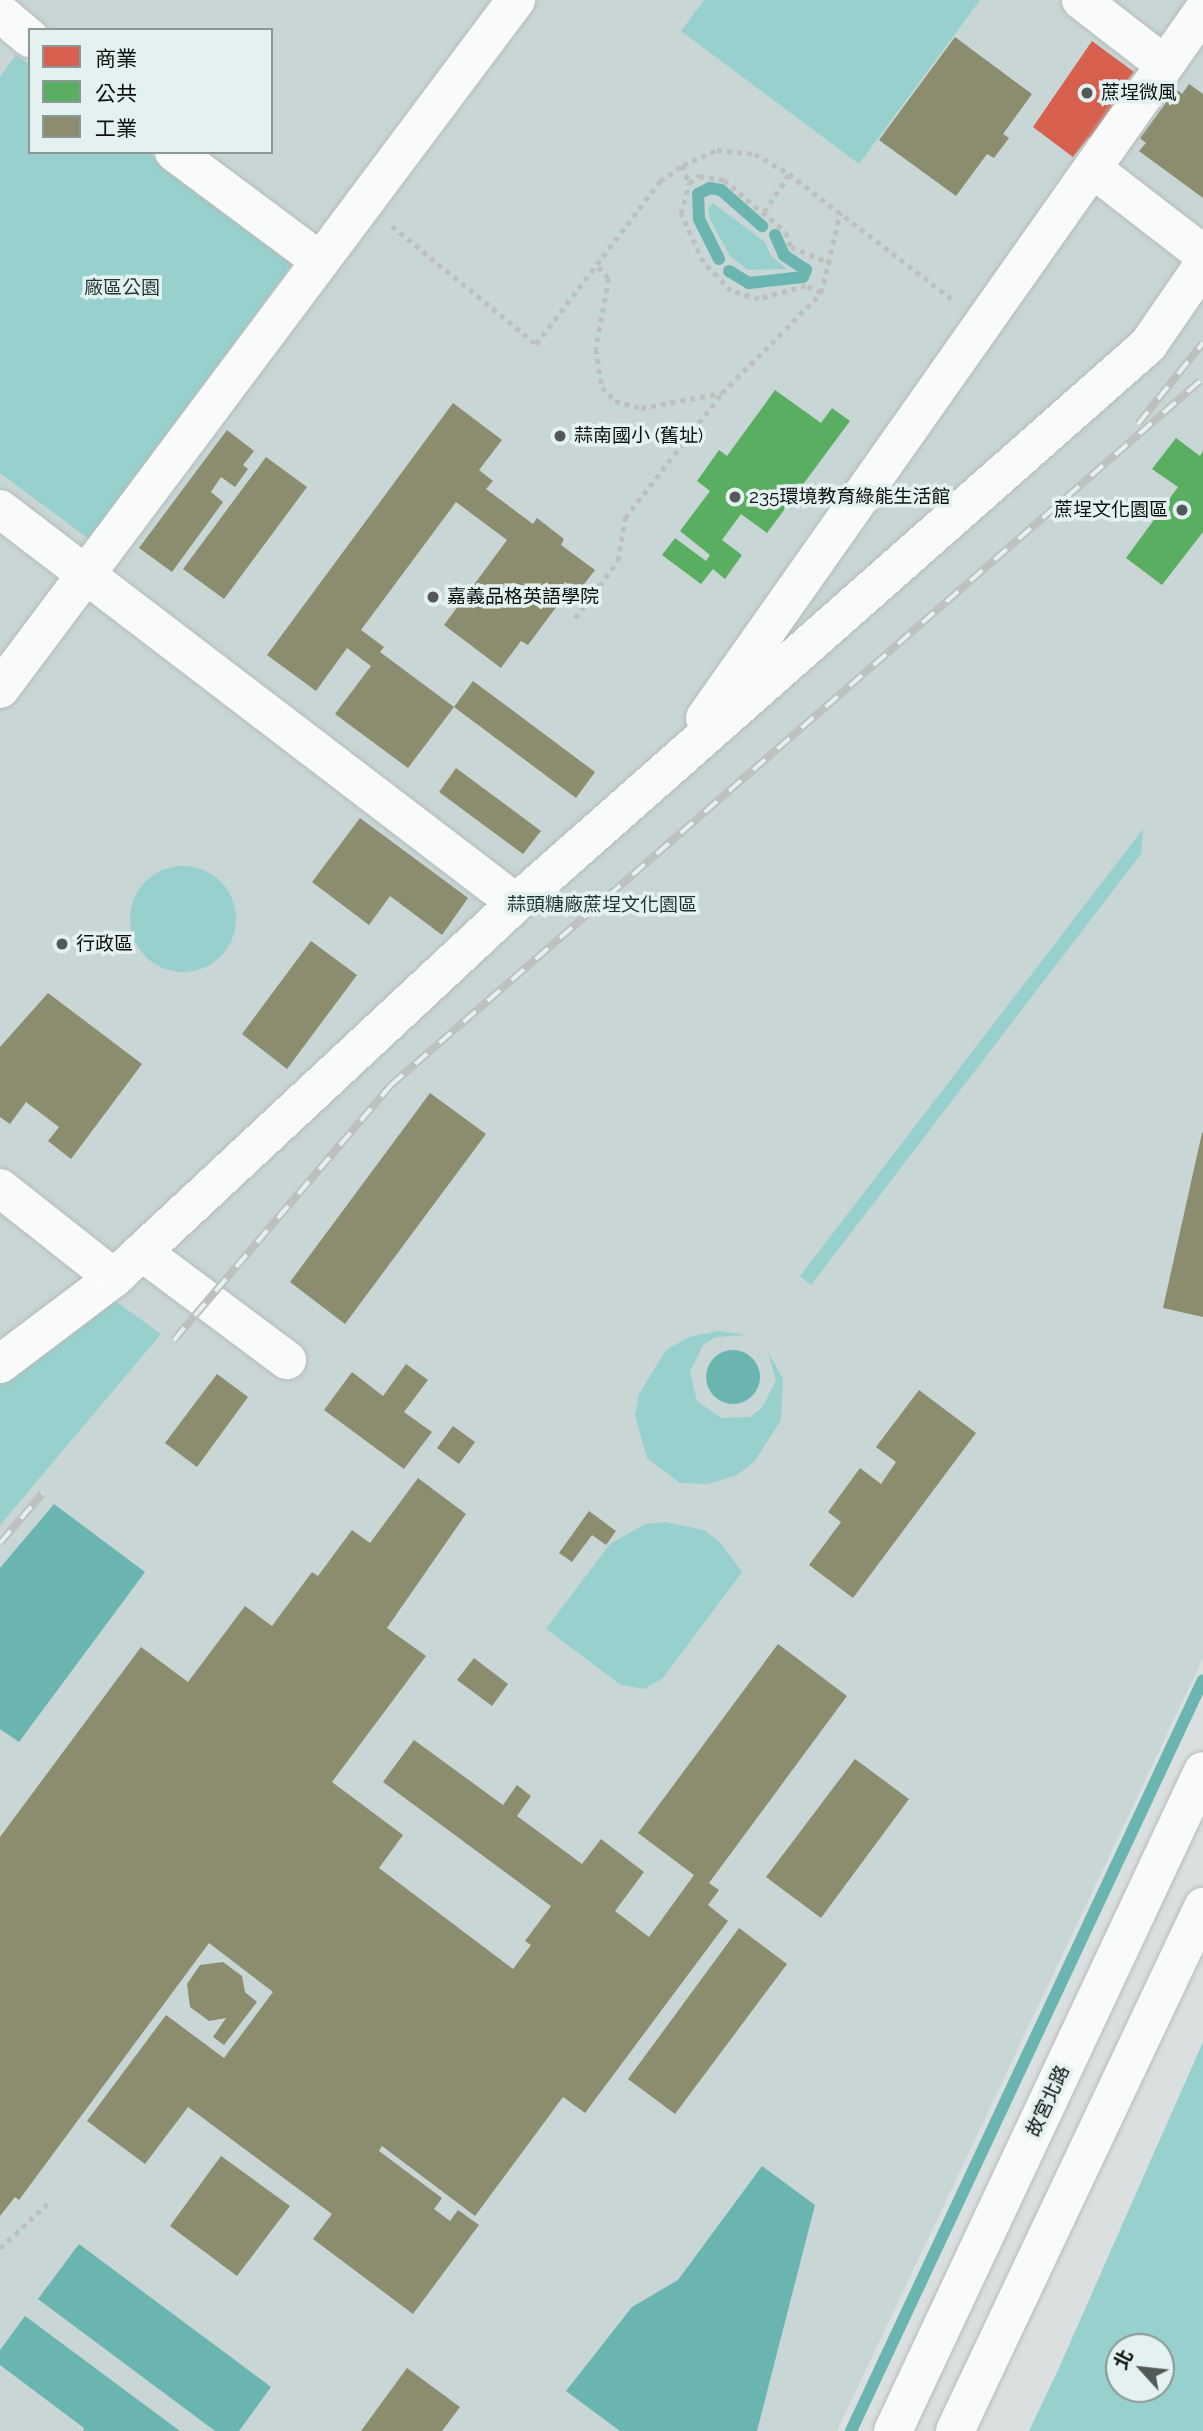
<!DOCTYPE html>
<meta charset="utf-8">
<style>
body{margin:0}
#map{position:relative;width:1203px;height:2431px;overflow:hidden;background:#dae0e0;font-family:Raleway,"Noto Sans TC",sans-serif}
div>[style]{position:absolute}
.built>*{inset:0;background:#c8d7d6}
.green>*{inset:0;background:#97d0cc}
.round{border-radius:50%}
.water>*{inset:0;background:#6ab5af}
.shops>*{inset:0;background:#d6604d}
.public>*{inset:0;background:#5aae61}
.industry>*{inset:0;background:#8c8c6e}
.stream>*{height:12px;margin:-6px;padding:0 6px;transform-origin:6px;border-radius:6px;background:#6ab5af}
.path>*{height:4.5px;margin-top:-2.25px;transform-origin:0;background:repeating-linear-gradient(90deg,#bdc0bf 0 5px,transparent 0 10px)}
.roads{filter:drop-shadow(0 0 2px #b6bbbb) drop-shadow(0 0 2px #b6bbbb)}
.minor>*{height:38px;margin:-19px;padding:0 19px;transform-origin:19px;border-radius:19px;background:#f9fafa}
.rail>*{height:8px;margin-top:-4px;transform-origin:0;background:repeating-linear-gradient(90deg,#e3f2f0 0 16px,#bec0c0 0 32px);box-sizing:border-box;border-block:2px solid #bec0c0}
.dots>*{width:19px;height:19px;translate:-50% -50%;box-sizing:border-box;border:4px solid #e3f2f0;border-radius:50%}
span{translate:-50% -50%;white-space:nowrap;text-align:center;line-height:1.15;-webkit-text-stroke:7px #e3f2f0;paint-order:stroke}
.poi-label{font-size:19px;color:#0a0f0e}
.left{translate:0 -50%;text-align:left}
.right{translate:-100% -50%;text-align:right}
.park-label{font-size:19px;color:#1f3634}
.street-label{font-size:19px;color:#0a0f0e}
.legend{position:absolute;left:28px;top:28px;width:245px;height:126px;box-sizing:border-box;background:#e3f2f0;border:2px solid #8c9796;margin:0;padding:9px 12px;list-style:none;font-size:21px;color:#0a0f0e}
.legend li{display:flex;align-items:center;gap:14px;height:35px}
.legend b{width:35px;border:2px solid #8c9796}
.north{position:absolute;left:1105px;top:2333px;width:70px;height:70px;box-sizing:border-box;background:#e3f2f0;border:2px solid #8c9796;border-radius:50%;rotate:297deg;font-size:19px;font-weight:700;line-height:28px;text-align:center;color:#0a0f0e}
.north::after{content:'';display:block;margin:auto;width:24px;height:32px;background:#535858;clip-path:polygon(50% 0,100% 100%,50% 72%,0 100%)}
</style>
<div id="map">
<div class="built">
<i style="clip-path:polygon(evenodd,0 0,1203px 0,1203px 1658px,837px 2431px,0 2431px,0 0,30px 30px,271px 30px,271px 152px,30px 152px,30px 30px)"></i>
</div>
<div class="green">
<i style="clip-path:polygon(704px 0,980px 0,859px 164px,681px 31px)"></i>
<i style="clip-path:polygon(16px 55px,30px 65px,30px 152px,147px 152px,294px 262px,89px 539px,0 473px,0 77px)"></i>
<i style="clip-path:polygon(713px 203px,765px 242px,771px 256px,787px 269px,748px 270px,730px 256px,710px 219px,708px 209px)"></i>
<i style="clip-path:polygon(1143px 829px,1141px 854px,811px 1285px,800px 1276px)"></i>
<i class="round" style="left:130px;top:866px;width:106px;height:106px"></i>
<i style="clip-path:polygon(107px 1295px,161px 1334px,0 1525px,0 1377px)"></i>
<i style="clip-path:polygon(718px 1331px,746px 1335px,716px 1337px,703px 1345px,690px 1372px,697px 1401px,721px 1418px,750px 1417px,762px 1408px,776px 1381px,768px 1352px,783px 1379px,781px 1420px,754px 1462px,737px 1475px,708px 1484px,680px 1483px,647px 1458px,635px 1415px,639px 1394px,666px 1350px,689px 1337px)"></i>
<i style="clip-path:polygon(665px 1522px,704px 1530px,720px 1542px,742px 1572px,663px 1678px,644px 1689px,621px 1685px,546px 1629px,610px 1544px,645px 1524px)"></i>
<i style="clip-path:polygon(evenodd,1203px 2042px,1203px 2431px,1029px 2431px,1058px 2370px,1203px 2042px,1119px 2347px,1161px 2347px,1161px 2389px,1119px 2389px,1119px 2347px)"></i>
</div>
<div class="water">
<i class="round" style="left:706px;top:1350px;width:54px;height:54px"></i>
<i style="clip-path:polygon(54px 1504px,145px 1572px,19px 1742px,0 1729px,0 1568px)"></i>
<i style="clip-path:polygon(762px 2166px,815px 2205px,757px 2431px,620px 2431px,566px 2391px,632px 2307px,678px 2280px)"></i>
<i style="clip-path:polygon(79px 2244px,271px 2387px,239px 2431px,215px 2431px,38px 2299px)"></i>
<i style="clip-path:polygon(25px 2316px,180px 2431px,83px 2431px,84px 2428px,0 2365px,0 2350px)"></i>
</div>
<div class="shops">
<i style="clip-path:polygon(1092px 41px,1134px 72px,1118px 94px,1126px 100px,1095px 141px,1089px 137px,1073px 157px,1033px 127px)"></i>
</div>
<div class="public">
<i style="clip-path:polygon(775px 390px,821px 423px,832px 408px,850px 421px,767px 533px,741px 514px,722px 540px,742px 555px,725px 579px,713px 569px,701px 584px,662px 555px,675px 538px,706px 561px,710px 555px,680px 531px,710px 491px,697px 481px,719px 450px,727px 456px)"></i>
<i style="clip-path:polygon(1176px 438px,1200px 456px,1203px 451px,1203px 532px,1162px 585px,1126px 558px,1178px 487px,1152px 469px)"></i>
</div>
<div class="industry">
<i style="clip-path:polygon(955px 37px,1032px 94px,1003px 134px,1009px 138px,994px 158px,987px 154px,956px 196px,879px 140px)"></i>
<i style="clip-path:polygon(1189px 84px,1203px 94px,1203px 198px,1139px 151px,1146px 143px,1140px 138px,1176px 89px,1182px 94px)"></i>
<i style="clip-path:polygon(453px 403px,502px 440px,479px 470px,493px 481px,486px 489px,533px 524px,537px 518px,564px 539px,561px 545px,595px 570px,578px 592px,565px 582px,554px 596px,560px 602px,528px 645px,521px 641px,501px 668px,444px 625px,507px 540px,456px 502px,361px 630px,384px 647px,380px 652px,454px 707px,473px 681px,595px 772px,576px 798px,454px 707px,408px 768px,335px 714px,371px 666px,347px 648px,316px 691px,267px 655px)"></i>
<i style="clip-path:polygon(227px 430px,254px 451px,243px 465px,248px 469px,235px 487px,221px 477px,211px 492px,223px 502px,172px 572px,139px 548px)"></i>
<i style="clip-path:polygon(266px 457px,307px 487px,224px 599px,183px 569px)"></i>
<i style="clip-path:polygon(456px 768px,541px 831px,523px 854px,439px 792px)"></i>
<i style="clip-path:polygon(360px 818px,468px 898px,442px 935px,390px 896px,369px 925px,312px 882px)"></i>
<i style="clip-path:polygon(311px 941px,357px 975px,287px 1069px,242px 1034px)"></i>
<i style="clip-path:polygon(48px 993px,142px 1064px,71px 1159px,48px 1141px,59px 1127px,26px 1102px,10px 1124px,0 1117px,0 1047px)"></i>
<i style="clip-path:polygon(430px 1093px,486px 1134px,345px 1324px,290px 1282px)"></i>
<i style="clip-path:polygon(1202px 1133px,1203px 1133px,1203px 1317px,1163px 1308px)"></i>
<i style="clip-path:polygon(406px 1364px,428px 1380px,404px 1412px,432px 1432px,404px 1469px,324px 1410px,352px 1372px,383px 1396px)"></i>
<i style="clip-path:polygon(217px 1374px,248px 1397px,197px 1467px,165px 1443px)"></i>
<i style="clip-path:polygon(919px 1390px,976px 1433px,853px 1598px,809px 1565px,841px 1522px,828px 1512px,860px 1468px,881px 1484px,896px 1462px,876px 1447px)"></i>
<i style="clip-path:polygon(453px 1426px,475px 1442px,459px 1464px,437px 1448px)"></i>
<i style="clip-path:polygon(418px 1478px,466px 1514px,387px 1628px,426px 1656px,332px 1782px,403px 1835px,379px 1868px,513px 1969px,531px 1945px,525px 1941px,551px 1906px,383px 1782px,414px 1740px,503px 1805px,517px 1785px,531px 1796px,517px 1816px,582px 1864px,601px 1839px,644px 1872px,615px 1911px,649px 1937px,694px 1875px,638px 1833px,778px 1644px,847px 1696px,709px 1883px,719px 1890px,708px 1905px,728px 1921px,585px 2113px,563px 2097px,475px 2216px,382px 2146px,379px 2151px,442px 2198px,434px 2209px,450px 2221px,458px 2210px,479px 2225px,413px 2314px,313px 2239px,332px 2214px,188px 2107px,145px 2164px,87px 2121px,166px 2015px,224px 2058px,273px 1992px,209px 1943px,19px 2200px,15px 2197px,0 2216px,0 1837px,141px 1647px,188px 1682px,245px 1606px,272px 1626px,312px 1572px,318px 1576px,352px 1530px,370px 1543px)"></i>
<i style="clip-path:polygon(589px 1511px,616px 1531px,606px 1545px,592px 1535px,572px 1562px,559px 1553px)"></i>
<i style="clip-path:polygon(474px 1658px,508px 1684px,492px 1706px,457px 1680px)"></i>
<i style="clip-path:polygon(855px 1759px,909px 1799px,821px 1918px,766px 1877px)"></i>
<i style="clip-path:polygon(739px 1928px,787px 1964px,675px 2114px,628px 2079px)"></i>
<i style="clip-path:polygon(223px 1962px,242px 1976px,245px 1992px,257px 2002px,224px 2045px,213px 2037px,226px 2018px,209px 2021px,190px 2007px,187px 1984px,200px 1965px)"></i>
<i style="clip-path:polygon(221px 2156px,290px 2206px,237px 2276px,170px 2226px)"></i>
<i style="clip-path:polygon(407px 2368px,460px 2407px,442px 2431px,361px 2431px)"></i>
</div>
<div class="stream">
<i style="left:719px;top:259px;width:45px;rotate:-116.6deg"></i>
<i style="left:699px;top:219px;width:25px;rotate:-92deg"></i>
<i style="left:698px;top:194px;width:13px;rotate:-27deg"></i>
<i style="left:710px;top:188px;width:11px;rotate:10deg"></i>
<i style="left:721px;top:190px;width:55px;rotate:41.3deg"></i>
<i style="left:729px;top:271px;width:23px;rotate:31deg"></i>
<i style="left:749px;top:283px;width:54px;rotate:-6.3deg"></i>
<i style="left:803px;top:277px;width:8px;rotate:-67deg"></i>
<i style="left:806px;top:270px;width:27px;rotate:-146deg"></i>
<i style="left:784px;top:255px;width:22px;rotate:-114deg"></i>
<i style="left:851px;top:2431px;width:829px;rotate:-64.89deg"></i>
</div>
<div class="path">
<i style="left:683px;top:165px;width:19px;rotate:72deg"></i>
<i style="left:764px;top:212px;width:45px;rotate:-56.7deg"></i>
<i style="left:392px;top:226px;width:186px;rotate:39.3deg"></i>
<i style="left:536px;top:344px;width:205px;rotate:-52.7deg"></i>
<i style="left:660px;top:181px;width:28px;rotate:-35deg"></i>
<i style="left:683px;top:165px;width:37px;rotate:-24deg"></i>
<i style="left:717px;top:150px;width:38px;rotate:6deg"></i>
<i style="left:755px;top:154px;width:39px;rotate:30deg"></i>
<i style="left:789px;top:174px;width:207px;rotate:37.5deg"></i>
<i style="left:598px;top:267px;width:16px;rotate:45deg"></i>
<i style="left:609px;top:278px;width:72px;rotate:100.4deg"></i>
<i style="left:596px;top:349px;width:38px;rotate:81deg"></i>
<i style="left:602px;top:387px;width:19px;rotate:47deg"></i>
<i style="left:615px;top:401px;width:27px;rotate:15deg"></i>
<i style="left:641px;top:408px;width:82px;rotate:-10.5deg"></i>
<i style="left:821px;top:293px;width:17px;rotate:-155deg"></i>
<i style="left:806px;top:286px;width:49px;rotate:164.5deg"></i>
<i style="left:759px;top:299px;width:29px;rotate:-164deg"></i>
<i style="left:731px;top:291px;width:40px;rotate:-134deg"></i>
<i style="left:703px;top:262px;width:53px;rotate:-114.6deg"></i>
<i style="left:681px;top:214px;width:32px;rotate:-76deg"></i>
<i style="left:689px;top:183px;width:12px;rotate:-35deg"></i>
<i style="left:699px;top:176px;width:25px;rotate:9deg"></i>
<i style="left:724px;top:180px;width:81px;rotate:40deg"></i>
<i style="left:786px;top:232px;width:16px;rotate:72deg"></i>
<i style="left:791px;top:247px;width:43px;rotate:21.8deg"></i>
<i style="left:575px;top:618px;width:71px;rotate:-53deg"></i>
<i style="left:618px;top:561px;width:44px;rotate:-80.8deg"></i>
<i style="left:625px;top:518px;width:158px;rotate:-52.2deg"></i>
<i style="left:722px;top:393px;width:141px;rotate:-45.3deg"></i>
<i style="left:821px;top:293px;width:82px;rotate:-76.6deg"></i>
<i style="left:0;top:2248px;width:67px;rotate:-43.2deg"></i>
</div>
<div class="roads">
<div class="minor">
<i style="left:1081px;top:0;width:106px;rotate:37.7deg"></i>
<i style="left:0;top:13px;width:39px;rotate:40deg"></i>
<i style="left:174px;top:152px;width:182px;rotate:36.7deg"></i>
<i style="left:1093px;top:169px;width:139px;rotate:37.7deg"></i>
<i style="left:0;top:509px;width:649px;rotate:37.36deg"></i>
<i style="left:0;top:689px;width:861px;rotate:-53.17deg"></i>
<i style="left:705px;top:718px;width:865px;rotate:-54.84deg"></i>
<i style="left:0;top:1188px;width:145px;rotate:38.3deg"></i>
<i style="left:142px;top:1252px;width:181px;rotate:36.7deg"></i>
<i style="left:0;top:1364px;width:143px;rotate:-37deg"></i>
<i style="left:114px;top:1278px;width:550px;rotate:-43.01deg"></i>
<i style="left:516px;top:903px;width:843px;rotate:-41.44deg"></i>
<i style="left:1148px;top:345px;width:97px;rotate:-55.5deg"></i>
<i style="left:893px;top:2431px;width:729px;rotate:-64.84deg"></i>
<i style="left:955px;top:2431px;width:580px;rotate:-64.67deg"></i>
</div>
</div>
<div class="rail">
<i style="left:1138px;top:424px;width:104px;rotate:-51.3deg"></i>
<i style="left:174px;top:1340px;width:335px;rotate:-49.6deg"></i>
<i style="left:391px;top:1085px;width:1072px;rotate:-41.03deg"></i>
<i style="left:0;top:1543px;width:65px;rotate:-49.4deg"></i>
</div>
<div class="dots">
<i style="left:1087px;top:93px;background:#535858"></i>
<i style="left:560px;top:436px;background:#535858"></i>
<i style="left:735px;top:497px;background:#535858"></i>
<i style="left:1182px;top:510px;background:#535858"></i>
<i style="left:433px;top:597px;background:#535858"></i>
<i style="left:62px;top:944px;background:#535858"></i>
</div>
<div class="poi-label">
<span class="left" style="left:1101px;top:93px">蔗埕微風</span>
<span class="left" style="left:574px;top:436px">蒜南國小 (舊址)</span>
<span class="left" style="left:749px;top:497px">235環境教育綠能生活館</span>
<span class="right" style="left:1168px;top:510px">蔗埕文化園區</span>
<span class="left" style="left:447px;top:597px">嘉義品格英語學院</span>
<span class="left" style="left:76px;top:944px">行政區</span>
</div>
<div class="park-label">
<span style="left:122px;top:288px">廠區公園</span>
<span style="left:602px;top:905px">蒜頭糖廠蔗埕文化園區</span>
</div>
<div class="street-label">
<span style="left:1048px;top:2101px;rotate:-65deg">故宮北路</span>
</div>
<ul class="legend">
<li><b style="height:19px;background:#d6604d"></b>商業</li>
<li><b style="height:19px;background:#5aae61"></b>公共</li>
<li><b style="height:19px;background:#8c8c6e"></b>工業</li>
</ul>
<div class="north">北</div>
</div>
